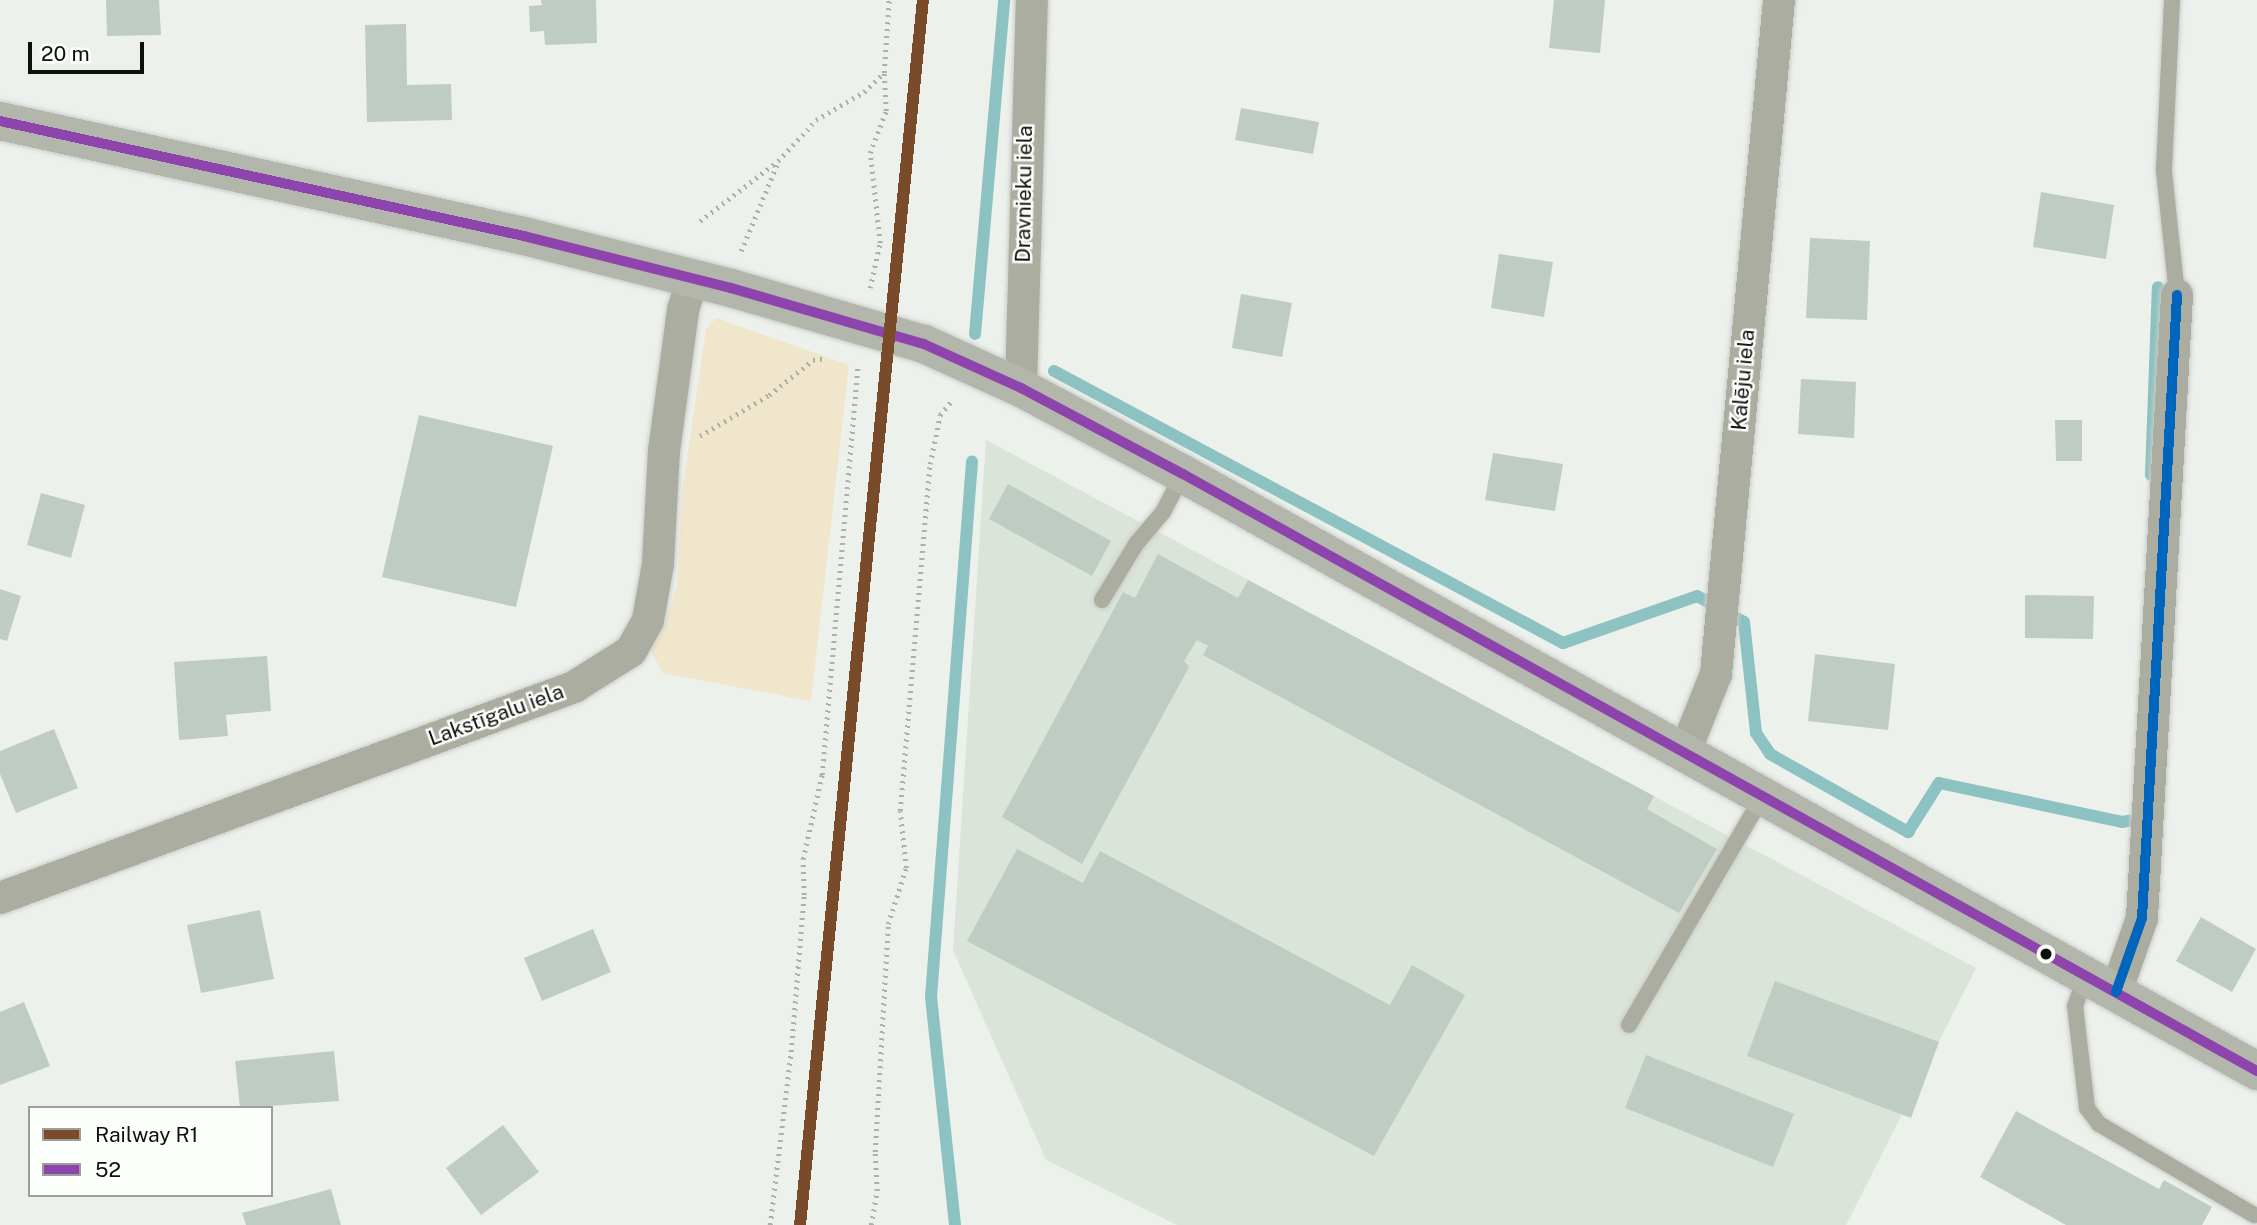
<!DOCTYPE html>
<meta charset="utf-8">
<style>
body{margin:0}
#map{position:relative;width:2257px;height:1225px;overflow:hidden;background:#edf1ec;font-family:"Public Sans",sans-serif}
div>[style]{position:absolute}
.built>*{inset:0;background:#dbe4d9}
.green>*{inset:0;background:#f0e6cc}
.stream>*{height:12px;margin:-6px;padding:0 6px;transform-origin:6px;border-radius:6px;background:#8cc2c1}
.building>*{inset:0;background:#beccc4}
.path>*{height:4.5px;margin-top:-2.25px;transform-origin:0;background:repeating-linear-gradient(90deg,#adb0a7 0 2px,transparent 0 7px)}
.roads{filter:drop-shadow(0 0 2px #caccc9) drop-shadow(0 0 2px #caccc9)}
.lane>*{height:16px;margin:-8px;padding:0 8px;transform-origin:8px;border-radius:8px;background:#abada0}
.street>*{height:32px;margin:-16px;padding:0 16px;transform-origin:16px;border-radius:16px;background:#abada0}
.secondary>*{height:38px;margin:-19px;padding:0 19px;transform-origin:19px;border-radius:19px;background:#b3b6aa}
.bus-1>*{height:10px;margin:-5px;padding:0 5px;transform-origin:5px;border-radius:5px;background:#8e44ad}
.bus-2>*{height:10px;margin:-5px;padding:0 5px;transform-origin:5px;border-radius:5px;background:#0065bd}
.rail-1>*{height:12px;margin:-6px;padding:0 6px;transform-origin:6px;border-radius:6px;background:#7a4b2a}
.dots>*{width:19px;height:19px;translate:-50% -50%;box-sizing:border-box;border:4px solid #fcfffb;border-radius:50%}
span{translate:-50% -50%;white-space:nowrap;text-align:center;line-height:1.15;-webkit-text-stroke:5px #fcfffb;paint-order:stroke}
.street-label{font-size:21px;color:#0d100d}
.legend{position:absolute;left:28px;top:1106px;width:245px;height:91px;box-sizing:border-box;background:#fcfffb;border:2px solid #9c9f9c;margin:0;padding:9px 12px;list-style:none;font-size:21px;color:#0d100d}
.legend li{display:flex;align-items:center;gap:14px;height:35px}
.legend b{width:35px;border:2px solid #9c9f9c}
.scale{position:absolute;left:28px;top:42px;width:116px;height:32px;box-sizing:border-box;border:4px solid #0d100d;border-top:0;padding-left:9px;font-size:21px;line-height:24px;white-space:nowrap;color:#0d100d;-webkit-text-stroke:5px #fcfffb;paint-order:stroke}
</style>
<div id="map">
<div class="built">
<i style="clip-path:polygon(986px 440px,1976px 968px,1846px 1225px,1177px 1225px,1046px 1160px,953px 950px)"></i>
</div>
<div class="green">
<i style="clip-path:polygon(716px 318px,849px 365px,811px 701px,662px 673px,647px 642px,664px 627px,677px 586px,682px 492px,706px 329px)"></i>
</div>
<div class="stream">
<i style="left:975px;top:334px;width:335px;rotate:-85deg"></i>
<i style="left:1054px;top:371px;width:577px;rotate:28.12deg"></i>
<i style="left:1563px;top:643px;width:142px;rotate:-19.3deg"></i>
<i style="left:1697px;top:596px;width:29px;rotate:29deg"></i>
<i style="left:1722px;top:610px;width:25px;rotate:29deg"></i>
<i style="left:1744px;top:622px;width:112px;rotate:83.8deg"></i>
<i style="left:1756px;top:733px;width:25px;rotate:56deg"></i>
<i style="left:1770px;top:754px;width:159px;rotate:29.5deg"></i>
<i style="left:1908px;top:832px;width:58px;rotate:-57.7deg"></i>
<i style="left:1939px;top:783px;width:187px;rotate:12deg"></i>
<i style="left:2122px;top:822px;width:17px;rotate:-10deg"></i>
<i style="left:2139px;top:819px;width:7px;rotate:-90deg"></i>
<i style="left:2151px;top:475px;width:188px;rotate:-87.9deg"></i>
<i style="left:955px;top:1225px;width:229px;rotate:-96deg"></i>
<i style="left:931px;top:997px;width:537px;rotate:-85.62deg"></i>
</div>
<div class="building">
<i style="clip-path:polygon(106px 0,159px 0,161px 35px,107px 36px)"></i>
<i style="clip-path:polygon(541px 0,596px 0,597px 43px,545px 45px,544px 31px,530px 32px,529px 6px,542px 5px)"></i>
<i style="clip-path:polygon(1554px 0,1605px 0,1600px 53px,1549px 48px)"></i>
<i style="clip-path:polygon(406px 24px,407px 85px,451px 84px,452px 120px,367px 122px,365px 25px)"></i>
<i style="clip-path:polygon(1241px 108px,1319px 122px,1313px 154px,1235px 140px)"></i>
<i style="clip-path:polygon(2041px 192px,2114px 205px,2106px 259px,2033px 247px)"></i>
<i style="clip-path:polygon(1810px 238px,1870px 241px,1867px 320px,1806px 318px)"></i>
<i style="clip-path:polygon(1499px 254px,1553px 262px,1544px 317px,1491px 308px)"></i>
<i style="clip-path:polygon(1241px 294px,1292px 303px,1282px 357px,1232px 348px)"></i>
<i style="clip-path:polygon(1801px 379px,1856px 382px,1854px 438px,1798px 434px)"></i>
<i style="clip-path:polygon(419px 415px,553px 446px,516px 607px,382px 577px)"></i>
<i style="clip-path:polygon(2055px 420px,2082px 420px,2082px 461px,2056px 461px)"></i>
<i style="clip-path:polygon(1493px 453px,1563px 464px,1555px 511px,1485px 500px)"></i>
<i style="clip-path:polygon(1008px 484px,1111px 541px,1092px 576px,989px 519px)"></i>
<i style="clip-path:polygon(41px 493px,85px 505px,71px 558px,27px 545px)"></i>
<i style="clip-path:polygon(1158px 554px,1238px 598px,1248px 580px,1654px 796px,1647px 809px,1717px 849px,1679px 913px,1203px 655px,1208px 646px,1197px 640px,1184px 661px,1189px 667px,1082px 864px,1002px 817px,1123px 592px,1135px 598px)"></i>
<i style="clip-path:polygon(0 589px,21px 596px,7px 641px,0 639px)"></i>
<i style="clip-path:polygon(2025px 595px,2094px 596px,2093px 639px,2025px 638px)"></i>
<i style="clip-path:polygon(1815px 654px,1895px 664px,1888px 730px,1808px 721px)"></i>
<i style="clip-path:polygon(267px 656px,271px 711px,226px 715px,228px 736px,179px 740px,174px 662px)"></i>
<i style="clip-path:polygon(54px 729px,78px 788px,16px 813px,0 774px,0 751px)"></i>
<i style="clip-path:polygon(1017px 849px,1083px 883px,1100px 851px,1390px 1005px,1412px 965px,1465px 995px,1374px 1156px,967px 941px)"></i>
<i style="clip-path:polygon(260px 910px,274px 979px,201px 993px,187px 925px)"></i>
<i style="clip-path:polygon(2201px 917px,2256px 949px,2232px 992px,2176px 961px)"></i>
<i style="clip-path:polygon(593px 929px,611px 972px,542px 1001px,524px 958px)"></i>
<i style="clip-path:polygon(1775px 981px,1939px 1042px,1911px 1118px,1747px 1056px)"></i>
<i style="clip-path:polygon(24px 1002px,50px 1066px,0 1085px,0 1012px)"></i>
<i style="clip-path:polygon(334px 1051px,339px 1101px,240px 1108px,235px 1061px)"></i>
<i style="clip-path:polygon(1646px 1055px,1794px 1114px,1773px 1167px,1625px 1108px)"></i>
<i style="clip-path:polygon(2016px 1111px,2159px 1189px,2164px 1180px,2212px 1207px,2202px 1225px,2066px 1225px,1980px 1177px)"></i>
<i style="clip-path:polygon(503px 1125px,539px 1172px,481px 1215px,446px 1168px)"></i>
<i style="clip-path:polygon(331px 1189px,341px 1225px,246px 1225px,242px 1213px)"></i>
</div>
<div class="path">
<i style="left:700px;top:221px;width:98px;rotate:-37.6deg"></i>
<i style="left:778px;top:161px;width:56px;rotate:-47.2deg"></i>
<i style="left:816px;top:120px;width:56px;rotate:-30.3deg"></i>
<i style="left:864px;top:92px;width:28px;rotate:-44deg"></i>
<i style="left:884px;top:73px;width:73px;rotate:-86.1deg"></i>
<i style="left:741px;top:251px;width:96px;rotate:-67.4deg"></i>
<i style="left:870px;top:288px;width:46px;rotate:-77.5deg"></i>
<i style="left:880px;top:243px;width:91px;rotate:-96.3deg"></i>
<i style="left:870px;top:153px;width:45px;rotate:-69.1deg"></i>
<i style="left:886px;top:111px;width:38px;rotate:-93deg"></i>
<i style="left:700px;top:436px;width:80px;rotate:-30.7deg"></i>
<i style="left:769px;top:395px;width:56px;rotate:-38.5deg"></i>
<i style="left:813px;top:360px;width:12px;rotate:-9deg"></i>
<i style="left:770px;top:1225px;width:174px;rotate:-83.1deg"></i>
<i style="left:791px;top:1052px;width:158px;rotate:-85.3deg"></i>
<i style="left:804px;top:895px;width:36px;rotate:-92deg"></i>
<i style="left:803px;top:859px;width:86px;rotate:-77.3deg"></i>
<i style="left:822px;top:775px;width:412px;rotate:-85deg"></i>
<i style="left:871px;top:1225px;width:35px;rotate:-80deg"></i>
<i style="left:877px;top:1191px;width:39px;rotate:-93deg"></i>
<i style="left:875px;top:1152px;width:228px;rotate:-86.7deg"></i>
<i style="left:888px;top:924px;width:59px;rotate:-72.2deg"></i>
<i style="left:906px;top:868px;width:57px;rotate:-96deg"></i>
<i style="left:900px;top:811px;width:348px;rotate:-85.1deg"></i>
<i style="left:930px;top:464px;width:50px;rotate:-78.5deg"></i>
<i style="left:940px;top:415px;width:19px;rotate:-51deg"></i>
</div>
<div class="roads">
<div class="lane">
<i style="left:2172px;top:0;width:171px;rotate:92.7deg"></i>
<i style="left:2164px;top:171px;width:125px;rotate:84deg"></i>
<i style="left:1102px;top:600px;width:66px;rotate:-58.7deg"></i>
<i style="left:1136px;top:544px;width:42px;rotate:-49.8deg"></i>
<i style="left:1163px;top:512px;width:43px;rotate:-62.2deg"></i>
<i style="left:2085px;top:976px;width:32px;rotate:108deg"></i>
<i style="left:2075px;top:1006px;width:103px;rotate:83.3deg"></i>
<i style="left:2087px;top:1108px;width:20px;rotate:53deg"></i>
<i style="left:2099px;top:1124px;width:180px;rotate:30.4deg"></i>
<i style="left:1629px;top:1025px;width:265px;rotate:-59.7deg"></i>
</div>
<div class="street">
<i style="left:1021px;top:388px;width:388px;rotate:-88.4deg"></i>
<i style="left:1684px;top:754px;width:86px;rotate:-68.2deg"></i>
<i style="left:1716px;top:674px;width:677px;rotate:-84.66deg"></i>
<i style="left:0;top:898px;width:612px;rotate:-20.18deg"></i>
<i style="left:574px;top:687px;width:67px;rotate:-32.3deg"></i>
<i style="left:631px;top:651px;width:35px;rotate:-61deg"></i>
<i style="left:648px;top:620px;width:57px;rotate:-79.9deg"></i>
<i style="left:658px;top:564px;width:113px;rotate:-87deg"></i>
<i style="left:664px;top:451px;width:142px;rotate:-82.3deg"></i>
<i style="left:683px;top:310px;width:31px;rotate:-73deg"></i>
<i style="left:2116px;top:992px;width:78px;rotate:-70.6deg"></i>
<i style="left:2142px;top:918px;width:624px;rotate:-86.78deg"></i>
</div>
<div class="secondary">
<i style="left:0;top:121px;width:536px;rotate:12.38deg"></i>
<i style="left:524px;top:236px;width:213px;rotate:14.1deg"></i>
<i style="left:731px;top:288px;width:201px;rotate:16.2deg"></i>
<i style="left:924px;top:344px;width:107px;rotate:24.4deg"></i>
<i style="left:1021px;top:388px;width:183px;rotate:28deg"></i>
<i style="left:1183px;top:474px;width:1229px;rotate:29.07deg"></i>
</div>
</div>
<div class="bus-1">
<i style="left:0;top:121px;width:536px;rotate:12.38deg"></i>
<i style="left:524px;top:236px;width:213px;rotate:14.1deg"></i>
<i style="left:731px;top:288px;width:201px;rotate:16.2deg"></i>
<i style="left:924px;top:344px;width:107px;rotate:24.4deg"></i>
<i style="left:1021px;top:388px;width:183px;rotate:28deg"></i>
<i style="left:1183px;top:474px;width:1229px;rotate:29.07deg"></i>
</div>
<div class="bus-2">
<i style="left:2116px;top:992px;width:78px;rotate:-70.6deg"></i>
<i style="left:2142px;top:918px;width:624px;rotate:-86.78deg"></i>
</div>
<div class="rail-1">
<i style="left:800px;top:1225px;width:1231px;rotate:-84.27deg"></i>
</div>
<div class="dots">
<i style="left:2046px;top:954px;background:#0d100d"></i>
</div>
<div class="street-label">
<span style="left:1024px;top:194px;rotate:-89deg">Dravnieku iela</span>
<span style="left:1743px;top:380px;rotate:-85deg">Kalēju iela</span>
<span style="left:496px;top:715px;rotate:-20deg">Lakstīgalu iela</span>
</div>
<ul class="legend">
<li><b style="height:9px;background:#7a4b2a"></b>Railway R1</li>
<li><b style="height:9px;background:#8e44ad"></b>52</li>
</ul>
<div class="scale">20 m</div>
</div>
